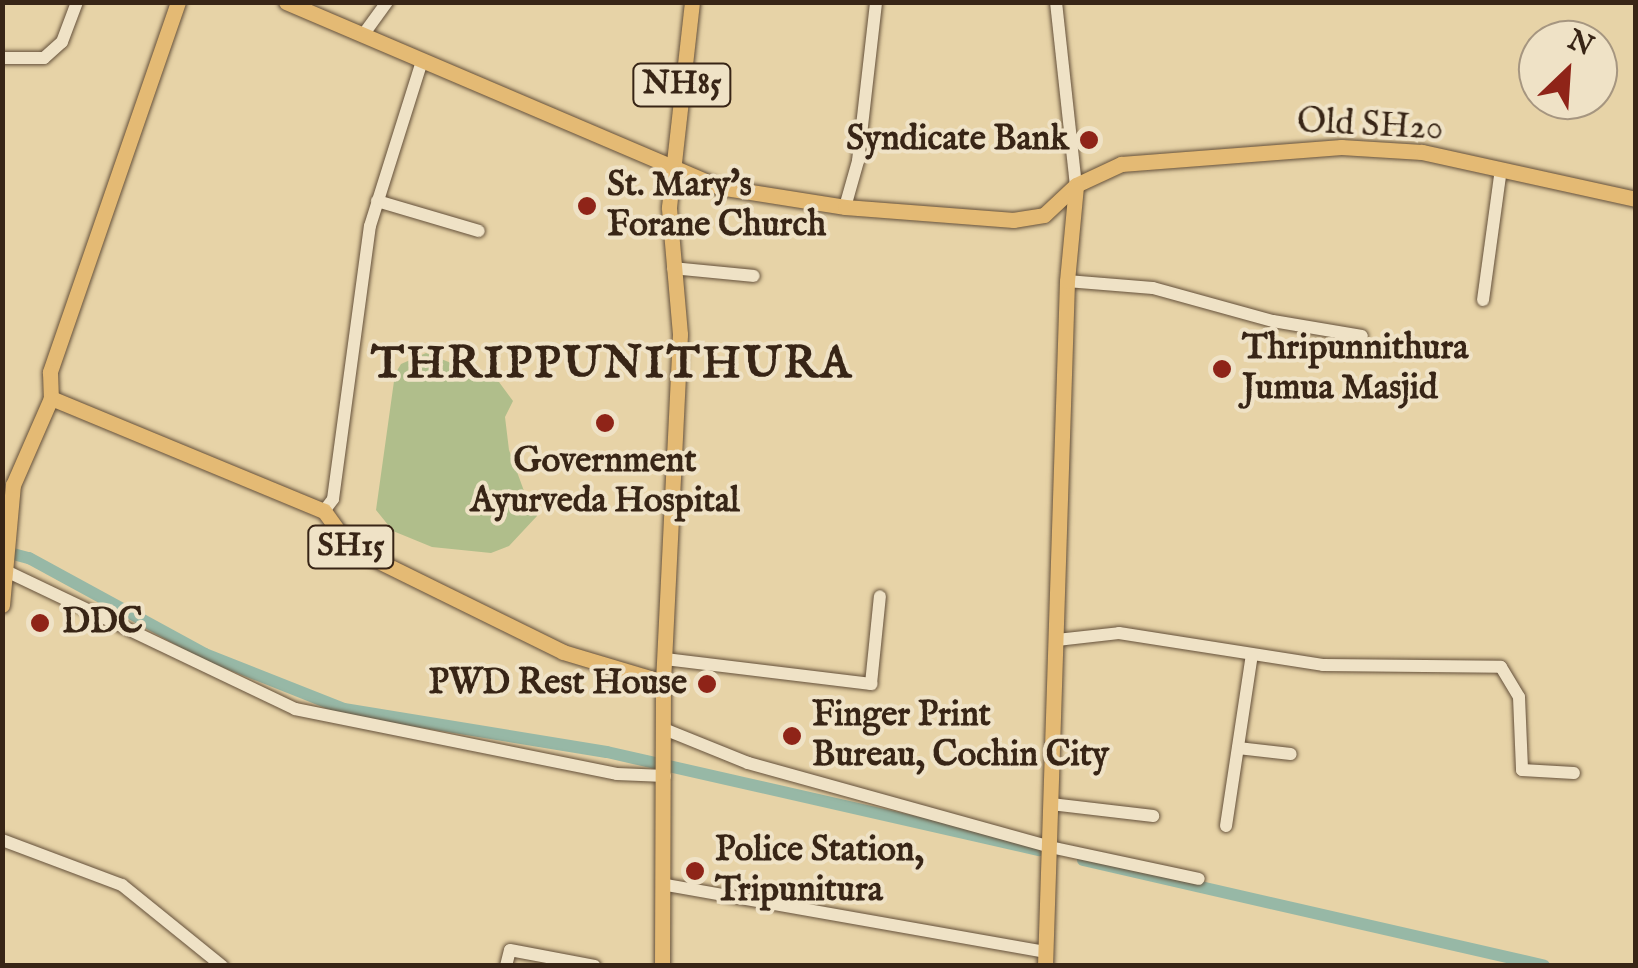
<!DOCTYPE html>
<style>
body{margin:0}
#map{position:relative;width:1638px;height:968px;overflow:hidden;background:#e7d3a7;font-family:"IM FELL English",serif}
div>[style]{position:absolute}
.green>*{inset:0;background:#b0be8b}
.canal>*{height:12px;margin:-6px;padding:0 6px;transform-origin:6px;border-radius:6px;background:#97b8a6}
.roads{filter:drop-shadow(0 0 2px #64503a) drop-shadow(0 0 2px #64503a)}
.minor>*{height:12px;margin:-6px;padding:0 6px;transform-origin:6px;border-radius:6px;background:#efe2c6}
.major>*{height:15px;margin:-7.5px;padding:0 7.5px;transform-origin:7.5px;border-radius:7.5px;background:#e4ba74}
.dots>*{width:28px;height:28px;translate:-50% -50%;box-sizing:border-box;border:5px solid #efe2c6;border-radius:50%}
span{translate:-50% -50%;white-space:nowrap;text-align:center;line-height:1.15;-webkit-text-stroke:8px #efe2c6;paint-order:stroke}
.shield-label span{padding:2px 8px;background:#efe2c6;border:2px solid;border-radius:8px;-webkit-text-stroke-width:0}
.shield-label{font-size:32px;color:#382516;font-weight:700}
.street-label{font-size:35px;color:#382516}
.poi-label{font-size:35px;color:#382516;font-weight:700}
.right{translate:-100% -50%;text-align:right}
.left{translate:0 -50%;text-align:left}
.district-label{font-size:45px;color:#382516;font-weight:700;letter-spacing:2.5px}
.frame{position:absolute;inset:0;border:5px solid #382516;pointer-events:none}
.north{position:absolute;left:1518px;top:20px;width:100px;height:100px;box-sizing:border-box;background:#efe2c6;border:2px solid #a69680;border-radius:50%;rotate:25deg;font-size:28px;font-weight:700;line-height:40px;text-align:center;color:#382516}
.north::after{content:'';display:block;margin:auto;width:35px;height:45px;background:#8f2418;clip-path:polygon(50% 0,100% 100%,50% 72%,0 100%)}
</style>
<div id="map">
<div class="green">
<i style="clip-path:polygon(426px 353px,499px 382px,513px 401px,505px 417px,509px 450px,524px 491px,537px 502px,537px 516px,509px 546px,491px 553px,432px 547px,393px 531px,376px 510px,395px 374px,401px 364px)"></i>
</div>
<div class="canal">
<i style="left:2px;top:551px;width:28px;rotate:15deg"></i>
<i style="left:29px;top:558px;width:200px;rotate:28.6deg"></i>
<i style="left:205px;top:654px;width:149px;rotate:21.6deg"></i>
<i style="left:344px;top:709px;width:266px;rotate:9.3deg"></i>
<i style="left:607px;top:752px;width:443px;rotate:12.8deg"></i>
<i style="left:1083px;top:860px;width:473px;rotate:12.9deg"></i>
</div>
<div class="roads">
<div class="minor">
<i style="left:1056px;top:2px;width:184px;rotate:83.8deg"></i>
<i style="left:363px;top:35px;width:41px;rotate:-54deg"></i>
<i style="left:2px;top:58px;width:42px"></i>
<i style="left:44px;top:58px;width:24px;rotate:-42deg"></i>
<i style="left:62px;top:42px;width:43px;rotate:-69.4deg"></i>
<i style="left:377px;top:201px;width:106px;rotate:16.4deg"></i>
<i style="left:845px;top:207px;width:48px;rotate:-74.2deg"></i>
<i style="left:858px;top:161px;width:160px;rotate:-83.5deg"></i>
<i style="left:673px;top:268px;width:81px;rotate:5.6deg"></i>
<i style="left:1067px;top:281px;width:86px;rotate:4.7deg"></i>
<i style="left:1153px;top:288px;width:124px;rotate:15.4deg"></i>
<i style="left:1273px;top:321px;width:90px;rotate:9.6deg"></i>
<i style="left:1483px;top:300px;width:132px;rotate:-82.2deg"></i>
<i style="left:324px;top:511px;width:15px;rotate:-53deg"></i>
<i style="left:333px;top:499px;width:275px;rotate:-82.3deg"></i>
<i style="left:370px;top:226px;width:173px;rotate:-72.5deg"></i>
<i style="left:6px;top:571px;width:320px;rotate:25.5deg"></i>
<i style="left:295px;top:709px;width:328px;rotate:11.4deg"></i>
<i style="left:617px;top:774px;width:48px;rotate:2.4deg"></i>
<i style="left:1057px;top:640px;width:62px;rotate:-6.4deg"></i>
<i style="left:1119px;top:633px;width:206px;rotate:8.9deg"></i>
<i style="left:1323px;top:665px;width:178px;rotate:0.6deg"></i>
<i style="left:1501px;top:667px;width:35px;rotate:59deg"></i>
<i style="left:1519px;top:697px;width:73px;rotate:87.6deg"></i>
<i style="left:1522px;top:770px;width:52px;rotate:3.3deg"></i>
<i style="left:665px;top:659px;width:208px;rotate:6.9deg"></i>
<i style="left:871px;top:684px;width:88px;rotate:-84.2deg"></i>
<i style="left:664px;top:729px;width:91px;rotate:22deg"></i>
<i style="left:748px;top:763px;width:313px;rotate:15.5deg"></i>
<i style="left:1050px;top:847px;width:152px;rotate:12.1deg"></i>
<i style="left:1238px;top:748px;width:53px;rotate:6.5deg"></i>
<i style="left:1051px;top:804px;width:103px;rotate:6.7deg"></i>
<i style="left:1226px;top:826px;width:173px;rotate:-81.4deg"></i>
<i style="left:2px;top:840px;width:128px;rotate:20.6deg"></i>
<i style="left:122px;top:885px;width:129px;rotate:39deg"></i>
<i style="left:666px;top:885px;width:386px;rotate:10deg"></i>
<i style="left:506px;top:966px;width:16px;rotate:-76deg"></i>
<i style="left:510px;top:950px;width:86px;rotate:10.7deg"></i>
</div>
<div class="major">
<i style="left:178px;top:2px;width:392px;rotate:109.1deg"></i>
<i style="left:50px;top:372px;width:26px;rotate:88deg"></i>
<i style="left:51px;top:398px;width:295px;rotate:22.5deg"></i>
<i style="left:324px;top:511px;width:44px;rotate:54.2deg"></i>
<i style="left:350px;top:547px;width:237px;rotate:26.2deg"></i>
<i style="left:563px;top:652px;width:104px;rotate:16.7deg"></i>
<i style="left:286px;top:2px;width:471px;rotate:23.1deg"></i>
<i style="left:719px;top:187px;width:128px;rotate:9deg"></i>
<i style="left:845px;top:207px;width:169px;rotate:4.4deg"></i>
<i style="left:1013px;top:220px;width:31px;rotate:-9deg"></i>
<i style="left:1044px;top:215px;width:44px;rotate:-43.2deg"></i>
<i style="left:1076px;top:185px;width:50px;rotate:-25deg"></i>
<i style="left:1121px;top:164px;width:221px;rotate:-4.4deg"></i>
<i style="left:1341px;top:147px;width:81px;rotate:3.5deg"></i>
<i style="left:1422px;top:152px;width:219px;rotate:12.4deg"></i>
<i style="left:2px;top:605px;width:121px;rotate:-84.8deg"></i>
<i style="left:13px;top:485px;width:95px;rotate:-66.4deg"></i>
<i style="left:662px;top:966px;width:284px;rotate:-89.8deg"></i>
<i style="left:663px;top:682px;width:348px;rotate:-87.2deg"></i>
<i style="left:680px;top:334px;width:127px;rotate:-95deg"></i>
<i style="left:669px;top:207px;width:206px;rotate:-83.6deg"></i>
<i style="left:1045px;top:966px;width:685px;rotate:-88.16deg"></i>
<i style="left:1067px;top:281px;width:96px;rotate:-84.6deg"></i>
</div>
</div>
<div class="dots">
<i style="left:1089px;top:140px;background:#8f2418"></i>
<i style="left:587px;top:206px;background:#8f2418"></i>
<i style="left:1222px;top:369px;background:#8f2418"></i>
<i style="left:605px;top:423px;background:#8f2418"></i>
<i style="left:40px;top:623px;background:#8f2418"></i>
<i style="left:707px;top:684px;background:#8f2418"></i>
<i style="left:792px;top:736px;background:#8f2418"></i>
<i style="left:695px;top:871px;background:#8f2418"></i>
</div>
<div class="shield-label">
<span style="left:682px;top:85px">NH85</span>
<span style="left:351px;top:547px">SH15</span>
</div>
<div class="street-label">
<span style="left:1370px;top:126px;rotate:3deg">Old SH20</span>
</div>
<div class="poi-label">
<span class="right" style="left:1069px;top:140px">Syndicate Bank</span>
<span class="left" style="left:607px;top:206px">St. Mary's<br>Forane Church</span>
<span class="left" style="left:1242px;top:369px">Thripunnithura<br>Jumua Masjid</span>
<span style="left:605px;top:482px">Government<br>Ayurveda Hospital</span>
<span class="left" style="left:62px;top:623px">DDC</span>
<span class="right" style="left:687px;top:684px">PWD Rest House</span>
<span class="left" style="left:812px;top:736px">Finger Print<br>Bureau, Cochin City</span>
<span class="left" style="left:715px;top:871px">Police Station,<br>Tripunitura</span>
</div>
<div class="district-label">
<span style="left:612px;top:365px">THRIPPUNITHURA</span>
</div>
<div class="frame"></div>
<div class="north">N</div>
</div>
